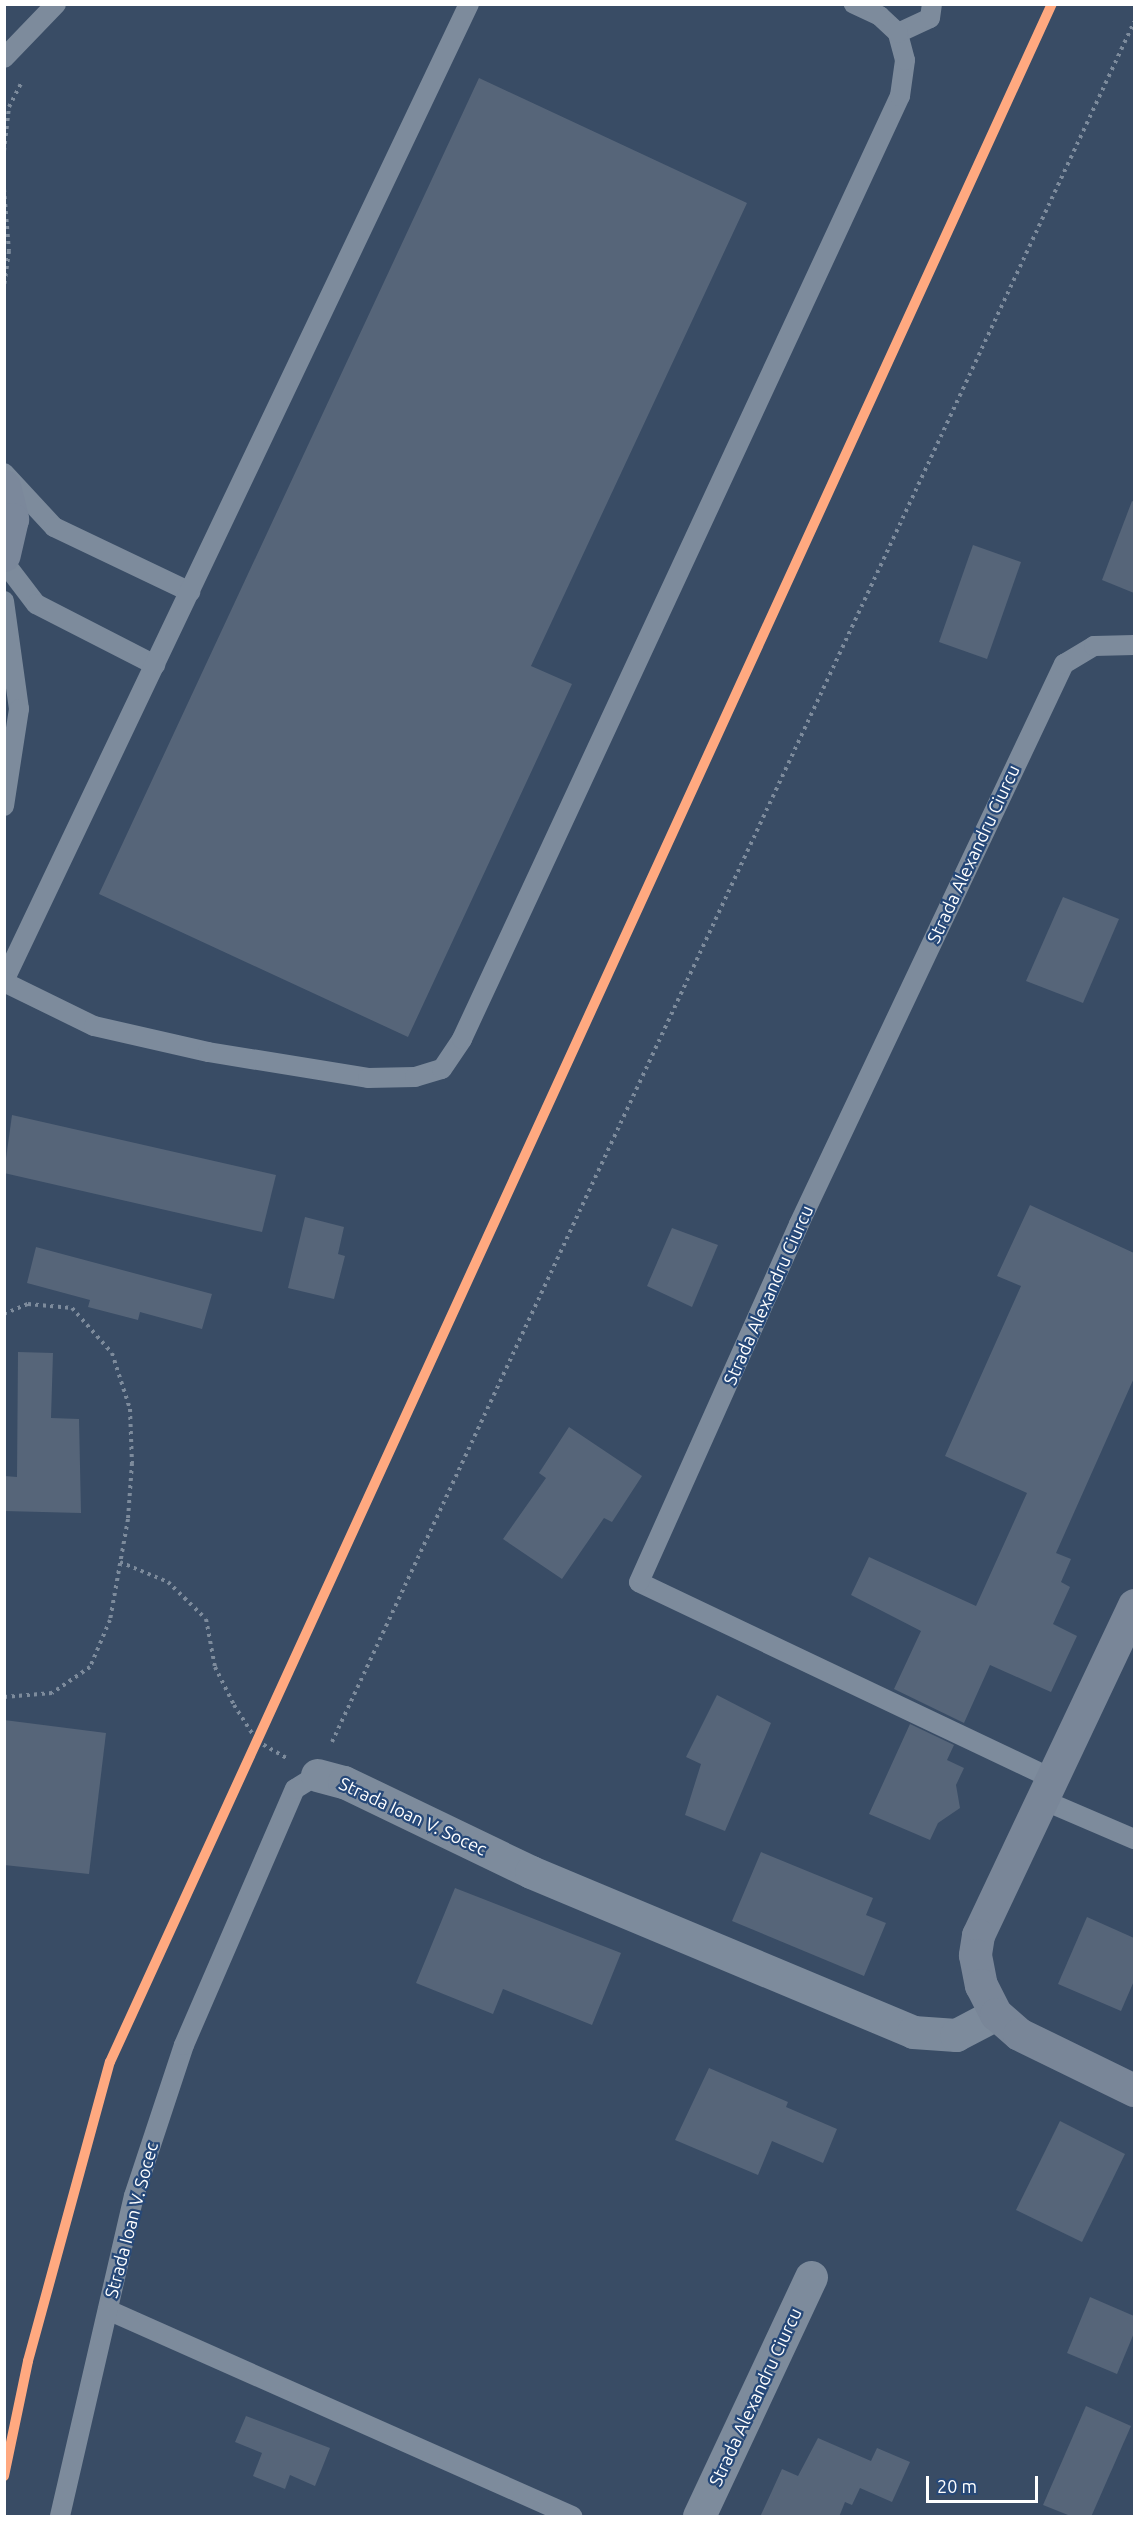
<!DOCTYPE html>
<style>
body{margin:0}
#map{position:relative;width:1139px;height:2521px;overflow:hidden;background:#394c65;font-family:Ubuntu,sans-serif}
div>[style]{position:absolute}
.building>*{inset:0;background:#566579}
.path>*{height:4px;margin-top:-2px;transform-origin:0;background:repeating-linear-gradient(90deg,#7d8b9c 0 3px,transparent 0 7.5px)}
.lane>*{height:20px;margin:-10px;padding:0 10px;transform-origin:10px;border-radius:10px;background:#7d8b9c}
.street>*{height:33px;margin:-16.5px;padding:0 16.5px;transform-origin:16.5px;border-radius:16.5px;background:#7d8b9c}
.secondary>*{height:33px;margin:-16.5px;padding:0 16.5px;transform-origin:16.5px;border-radius:16.5px;background:#798698}
.primary>*{height:33px;margin:-16.5px;padding:0 16.5px;transform-origin:16.5px;border-radius:16.5px;background:#7b889b}
.rail-1>*{height:10px;margin:-5px;padding:0 5px;transform-origin:5px;border-radius:5px;background:#ffa980}
span{translate:-50% -50%;white-space:nowrap;text-align:center;line-height:1.15;-webkit-text-stroke:4.5px #264878;paint-order:stroke}
.street-label{font-size:18px;color:#fff}
.frame{position:absolute;inset:0;border:6px solid #fff;pointer-events:none}
.scale{position:absolute;left:926px;top:2476px;width:112px;height:27px;box-sizing:border-box;border:3px solid #fff;border-top:0;padding-left:8px;font-size:18px;line-height:21px;white-space:nowrap;color:#fff;-webkit-text-stroke:4px #264878;paint-order:stroke}
</style>
<div id="map">
<div class="building">
<i style="clip-path:polygon(479px 78px,747px 203px,531px 666px,572px 684px,408px 1037px,99px 894px)"></i>
<i style="clip-path:polygon(1132px 501px,1134px 502px,1134px 593px,1102px 580px)"></i>
<i style="clip-path:polygon(973px 545px,1021px 562px,987px 659px,939px 642px)"></i>
<i style="clip-path:polygon(1063px 897px,1119px 919px,1083px 1003px,1026px 981px)"></i>
<i style="clip-path:polygon(12px 1115px,276px 1175px,262px 1232px,4px 1173px)"></i>
<i style="clip-path:polygon(1030px 1205px,1134px 1253px,1134px 1378px,1056px 1553px,1071px 1559px,1061px 1582px,1070px 1587px,1053px 1624px,1077px 1636px,1051px 1692px,990px 1665px,964px 1723px,894px 1689px,921px 1631px,851px 1595px,869px 1557px,976px 1606px,1027px 1493px,945px 1456px,1021px 1286px,997px 1276px)"></i>
<i style="clip-path:polygon(305px 1217px,344px 1227px,338px 1254px,345px 1256px,334px 1299px,288px 1288px)"></i>
<i style="clip-path:polygon(672px 1228px,718px 1245px,692px 1307px,647px 1286px)"></i>
<i style="clip-path:polygon(36px 1247px,212px 1294px,202px 1329px,140px 1312px,138px 1320px,88px 1307px,90px 1300px,27px 1283px)"></i>
<i style="clip-path:polygon(18px 1352px,53px 1353px,51px 1418px,79px 1419px,81px 1513px,4px 1511px,4px 1476px,17px 1477px)"></i>
<i style="clip-path:polygon(569px 1427px,642px 1476px,612px 1522px,604px 1518px,562px 1579px,503px 1539px,546px 1478px,539px 1473px)"></i>
<i style="clip-path:polygon(717px 1695px,771px 1723px,725px 1831px,685px 1815px,701px 1764px,686px 1757px)"></i>
<i style="clip-path:polygon(4px 1720px,106px 1733px,89px 1874px,4px 1865px)"></i>
<i style="clip-path:polygon(910px 1724px,954px 1745px,947px 1760px,964px 1768px,956px 1785px,960px 1808px,938px 1823px,930px 1840px,869px 1814px)"></i>
<i style="clip-path:polygon(761px 1852px,873px 1898px,866px 1915px,886px 1923px,864px 1976px,732px 1921px)"></i>
<i style="clip-path:polygon(455px 1888px,621px 1953px,592px 2025px,503px 1989px,493px 2014px,416px 1983px)"></i>
<i style="clip-path:polygon(1087px 1917px,1134px 1938px,1134px 1981px,1121px 2011px,1058px 1984px)"></i>
<i style="clip-path:polygon(709px 2068px,788px 2102px,786px 2107px,837px 2129px,823px 2163px,772px 2141px,758px 2175px,675px 2140px)"></i>
<i style="clip-path:polygon(1060px 2121px,1125px 2154px,1082px 2242px,1016px 2210px)"></i>
<i style="clip-path:polygon(1090px 2297px,1134px 2316px,1134px 2333px,1117px 2374px,1067px 2353px)"></i>
<i style="clip-path:polygon(1086px 2406px,1131px 2426px,1091px 2517px,1073px 2517px,1043px 2505px)"></i>
<i style="clip-path:polygon(246px 2416px,330px 2448px,315px 2486px,290px 2475px,285px 2489px,253px 2476px,262px 2453px,235px 2442px)"></i>
<i style="clip-path:polygon(818px 2438px,871px 2461px,877px 2448px,910px 2462px,892px 2502px,860px 2488px,852px 2505px,845px 2502px,839px 2517px,760px 2517px,782px 2469px,798px 2476px)"></i>
</div>
<div class="path">
<i style="left:4px;top:151px;width:44px;rotate:-83.5deg"></i>
<i style="left:9px;top:107px;width:28px;rotate:-63deg"></i>
<i style="left:4px;top:189px;width:62px;rotate:85.4deg"></i>
<i style="left:9px;top:251px;width:37px;rotate:98deg"></i>
<i style="left:4px;top:1314px;width:26px;rotate:-23deg"></i>
<i style="left:28px;top:1304px;width:44px;rotate:5.2deg"></i>
<i style="left:72px;top:1308px;width:60px;rotate:48.4deg"></i>
<i style="left:112px;top:1353px;width:59px;rotate:72.2deg"></i>
<i style="left:130px;top:1409px;width:54px;rotate:87.9deg"></i>
<i style="left:132px;top:1463px;width:56px;rotate:94.1deg"></i>
<i style="left:128px;top:1519px;width:103px;rotate:100.1deg"></i>
<i style="left:110px;top:1620px;width:51px;rotate:113.1deg"></i>
<i style="left:90px;top:1667px;width:46px;rotate:145.6deg"></i>
<i style="left:52px;top:1693px;width:48px;rotate:175.2deg"></i>
<i style="left:120px;top:1562px;width:52px;rotate:22.6deg"></i>
<i style="left:168px;top:1582px;width:53px;rotate:44.2deg"></i>
<i style="left:206px;top:1619px;width:49px;rotate:79.4deg"></i>
<i style="left:215px;top:1667px;width:42px;rotate:63.4deg"></i>
<i style="left:234px;top:1705px;width:43px;rotate:57.4deg"></i>
<i style="left:257px;top:1741px;width:34px;rotate:30deg"></i>
<i style="left:332px;top:1742px;width:1898px;rotate:-65deg"></i>
</div>
<div class="lane">
<i style="left:898px;top:33px;width:35px;rotate:-25deg"></i>
<i style="left:930px;top:18px;width:14px;rotate:-82deg"></i>
<i style="left:4px;top:58px;width:75px;rotate:-46.1deg"></i>
<i style="left:4px;top:473px;width:74px;rotate:47.2deg"></i>
<i style="left:54px;top:527px;width:151px;rotate:25.5deg"></i>
<i style="left:4px;top:562px;width:53px;rotate:52.7deg"></i>
<i style="left:36px;top:604px;width:134px;rotate:27.1deg"></i>
<i style="left:4px;top:601px;width:109px;rotate:82.1deg"></i>
<i style="left:19px;top:709px;width:98px;rotate:98.8deg"></i>
<i style="left:4px;top:981px;width:1082px;rotate:-64.55deg"></i>
<i style="left:4px;top:982px;width:100px;rotate:26.1deg"></i>
<i style="left:94px;top:1026px;width:117px;rotate:12.8deg"></i>
<i style="left:208px;top:1052px;width:162px;rotate:9.2deg"></i>
<i style="left:368px;top:1078px;width:47px;rotate:-1.2deg"></i>
<i style="left:415px;top:1077px;width:28px;rotate:-17deg"></i>
<i style="left:442px;top:1069px;width:36px;rotate:-56deg"></i>
<i style="left:462px;top:1039px;width:1040px;rotate:-65.09deg"></i>
<i style="left:900px;top:96px;width:36px;rotate:-82deg"></i>
<i style="left:905px;top:60px;width:28px;rotate:-105deg"></i>
<i style="left:898px;top:33px;width:25px;rotate:-137deg"></i>
<i style="left:880px;top:16px;width:29px;rotate:-155deg"></i>
<i style="left:1053px;top:1779px;width:458px;rotate:-154.6deg"></i>
<i style="left:639px;top:1582px;width:392px;rotate:-65.9deg"></i>
<i style="left:799px;top:1224px;width:620px;rotate:-64.68deg"></i>
<i style="left:1064px;top:664px;width:35px;rotate:-31deg"></i>
<i style="left:1094px;top:646px;width:40px;rotate:-1.4deg"></i>
<i style="left:1043px;top:1800px;width:99px;rotate:23.2deg"></i>
<i style="left:108px;top:2310px;width:508px;rotate:23.94deg"></i>
<i style="left:60px;top:2516px;width:328px;rotate:-77deg"></i>
<i style="left:134px;top:2196px;width:159px;rotate:-71.7deg"></i>
<i style="left:184px;top:2045px;width:279px;rotate:-66.6deg"></i>
<i style="left:295px;top:1789px;width:26px;rotate:-32deg"></i>
</div>
<div class="street">
<i style="left:317px;top:1775px;width:28px;rotate:15deg"></i>
<i style="left:344px;top:1782px;width:208px;rotate:25.7deg"></i>
<i style="left:531px;top:1872px;width:414px;rotate:22.7deg"></i>
<i style="left:913px;top:2032px;width:43px;rotate:4deg"></i>
<i style="left:956px;top:2035px;width:45px;rotate:-27.7deg"></i>
<i style="left:699px;top:2516px;width:264px;rotate:-64.9deg"></i>
</div>
<div class="secondary">
<i style="left:1134px;top:1605px;width:365px;rotate:115.3deg"></i>
<i style="left:978px;top:1935px;width:20px;rotate:99deg"></i>
<i style="left:975px;top:1955px;width:31px;rotate:79deg"></i>
<i style="left:981px;top:1985px;width:33px;rotate:63deg"></i>
<i style="left:996px;top:2014px;width:30px;rotate:41deg"></i>
<i style="left:1019px;top:2034px;width:128px;rotate:26deg"></i>
</div>
<div class="primary">
<i style="left:4px;top:486px;width:34px;rotate:76deg"></i>
<i style="left:12px;top:519px;width:37px;rotate:103deg"></i>
</div>
<div class="rail-1">
<i style="left:4px;top:2476px;width:117px;rotate:-78.2deg"></i>
<i style="left:28px;top:2361px;width:310px;rotate:-74.7deg"></i>
<i style="left:110px;top:2062px;width:2263px;rotate:-65.41deg"></i>
</div>
<div class="street-label">
<span style="left:973px;top:854px;rotate:-65deg">Strada Alexandru Ciurcu</span>
<span style="left:768px;top:1295px;rotate:-66deg">Strada Alexandru Ciurcu</span>
<span style="left:413px;top:1816px;rotate:25deg">Strada Ioan V. Socec</span>
<span style="left:131px;top:2220px;rotate:-75deg">Strada Ioan V. Socec</span>
<span style="left:755px;top:2397px;rotate:-65deg">Strada Alexandru Ciurcu</span>
</div>
<div class="frame"></div>
<div class="scale">20 m</div>
</div>
